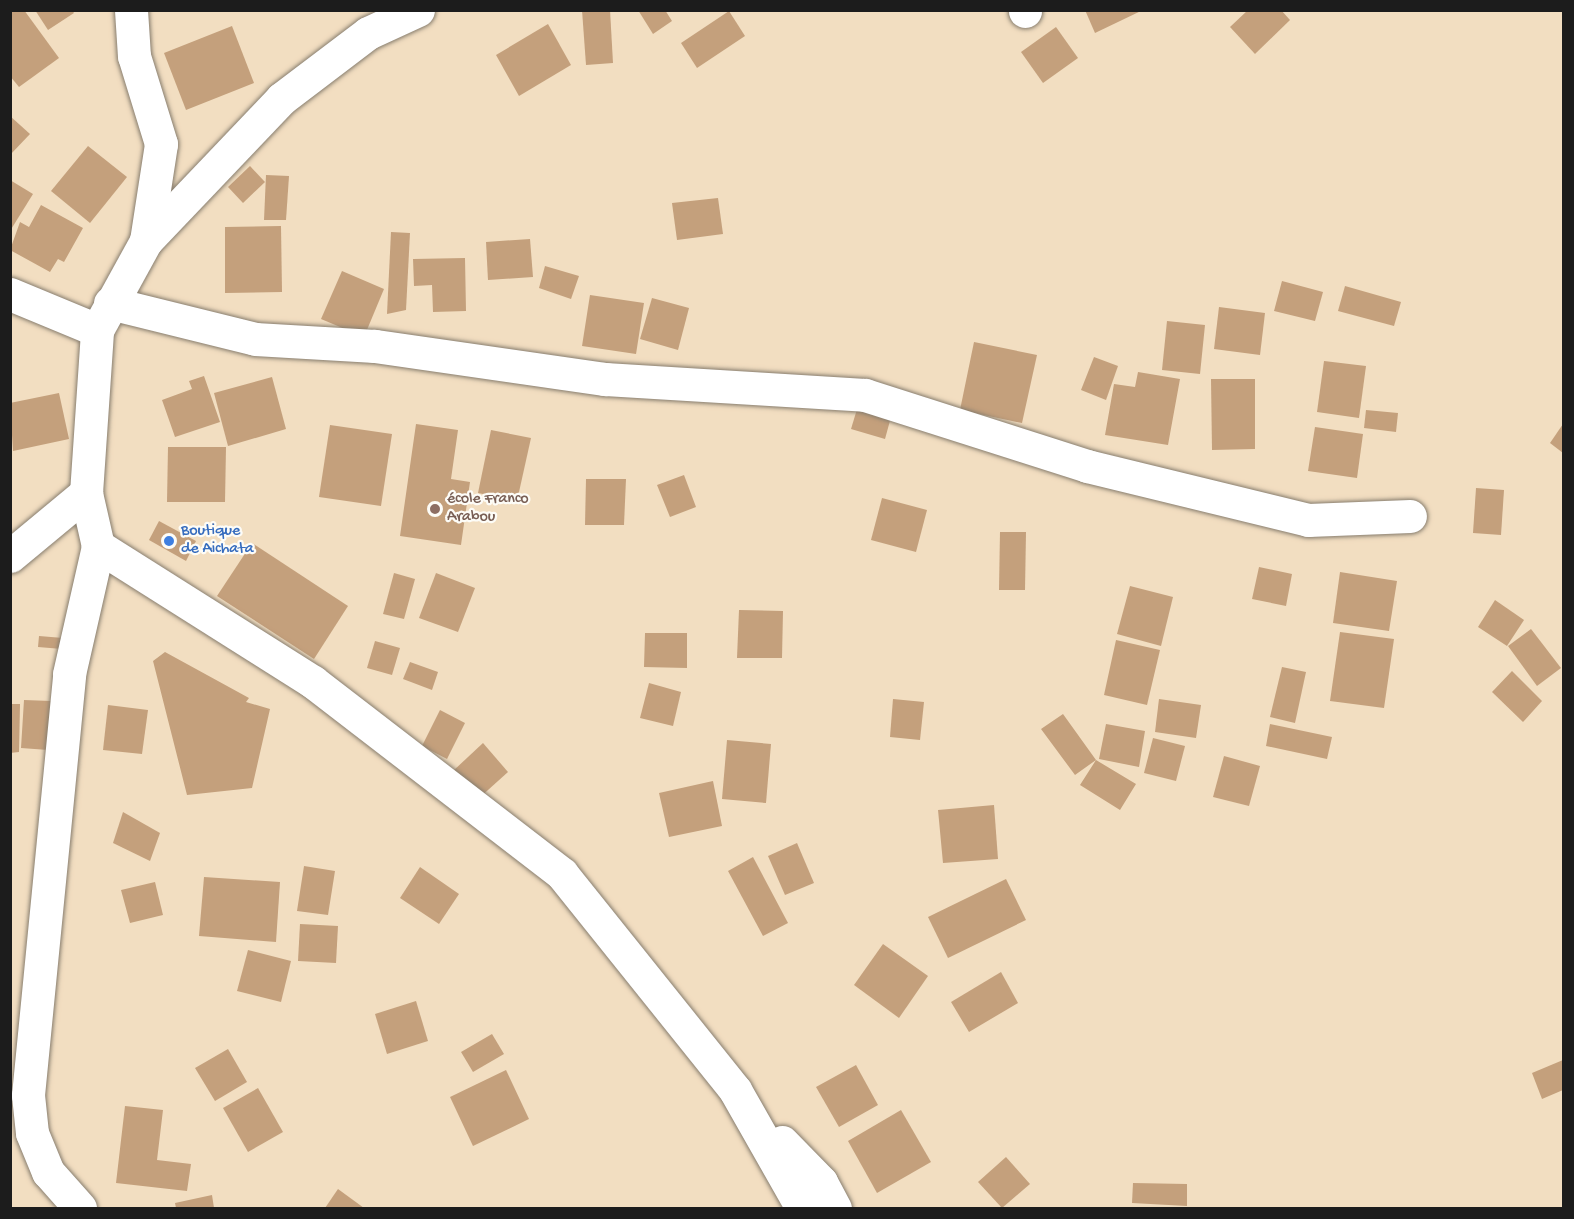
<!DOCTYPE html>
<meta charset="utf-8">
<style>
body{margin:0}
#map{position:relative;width:1574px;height:1219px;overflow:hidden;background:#f2dec1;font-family:"Gochi Hand",sans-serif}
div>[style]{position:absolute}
.building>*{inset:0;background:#c4a07c}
.roads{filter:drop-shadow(0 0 2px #877d6e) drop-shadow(0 0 2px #877d6e)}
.minor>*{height:33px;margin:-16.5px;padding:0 16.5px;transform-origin:16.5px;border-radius:16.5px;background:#fff}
.dots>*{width:16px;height:16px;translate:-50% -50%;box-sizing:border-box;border:3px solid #fdfcf7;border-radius:50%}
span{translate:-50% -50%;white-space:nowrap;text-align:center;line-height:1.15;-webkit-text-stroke:4.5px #fdfcf7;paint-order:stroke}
.education-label{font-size:16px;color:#785e54}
.left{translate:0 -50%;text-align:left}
.shop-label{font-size:16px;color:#366cbe}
.frame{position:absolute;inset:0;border:12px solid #1c1c1c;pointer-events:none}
</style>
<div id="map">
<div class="building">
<i style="clip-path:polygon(10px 10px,24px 10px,59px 58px,19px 87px,10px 76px)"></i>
<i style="clip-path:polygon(35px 10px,72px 10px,74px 13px,48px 30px)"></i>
<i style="clip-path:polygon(582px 10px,610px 10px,613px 63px,586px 65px)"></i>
<i style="clip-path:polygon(638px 10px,665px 10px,672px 21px,653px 34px)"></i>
<i style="clip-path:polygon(1085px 10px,1143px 10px,1095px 33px)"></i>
<i style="clip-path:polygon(1248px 10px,1281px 10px,1290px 20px,1255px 54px,1230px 27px)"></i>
<i style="clip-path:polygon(729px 11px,745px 36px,697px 68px,681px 43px)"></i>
<i style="clip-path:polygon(548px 24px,571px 65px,519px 96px,496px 55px)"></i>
<i style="clip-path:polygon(232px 26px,254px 83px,186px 110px,164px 53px)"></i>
<i style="clip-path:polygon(1056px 27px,1078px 58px,1043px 83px,1021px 52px)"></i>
<i style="clip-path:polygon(10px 116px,30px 134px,10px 155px)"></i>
<i style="clip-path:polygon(88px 146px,127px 177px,90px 223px,51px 191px)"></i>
<i style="clip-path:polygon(250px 166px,265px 182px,243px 203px,228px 187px)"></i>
<i style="clip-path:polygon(266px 175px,289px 176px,286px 220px,264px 220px)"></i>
<i style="clip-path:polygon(10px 180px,33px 194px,10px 231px)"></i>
<i style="clip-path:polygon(718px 198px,723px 234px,677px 240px,672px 203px)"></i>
<i style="clip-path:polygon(41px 205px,83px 228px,64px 262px,58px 259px,50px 272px,10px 250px,20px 222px,29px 227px)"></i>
<i style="clip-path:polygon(281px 226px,282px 292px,225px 293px,225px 227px)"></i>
<i style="clip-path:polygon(391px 232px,410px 233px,406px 310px,387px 314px)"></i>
<i style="clip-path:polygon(530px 239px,533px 277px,488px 280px,486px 242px)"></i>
<i style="clip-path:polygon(465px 258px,466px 311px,433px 312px,432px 285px,414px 286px,413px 259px)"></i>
<i style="clip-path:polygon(545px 266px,579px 276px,571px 299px,539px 288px)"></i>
<i style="clip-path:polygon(342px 271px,384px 289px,364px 337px,321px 319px)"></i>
<i style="clip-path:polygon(1282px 281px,1323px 292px,1315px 321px,1274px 311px)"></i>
<i style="clip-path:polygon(1345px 286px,1401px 302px,1394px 326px,1338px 311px)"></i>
<i style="clip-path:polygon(590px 295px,644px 303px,636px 354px,582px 346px)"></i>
<i style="clip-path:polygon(652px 298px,689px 308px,678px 350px,640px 339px)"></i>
<i style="clip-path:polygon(1219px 307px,1265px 313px,1260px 355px,1214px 349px)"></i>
<i style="clip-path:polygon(1167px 321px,1205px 325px,1200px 374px,1162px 370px)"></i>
<i style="clip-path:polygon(974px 342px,1037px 355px,1022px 423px,960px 410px)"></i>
<i style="clip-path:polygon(1094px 357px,1118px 366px,1106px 400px,1081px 390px)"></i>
<i style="clip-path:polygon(1324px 361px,1366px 366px,1359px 418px,1317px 412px)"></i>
<i style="clip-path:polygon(1138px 372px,1180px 379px,1168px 445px,1105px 435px,1114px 384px,1135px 387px)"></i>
<i style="clip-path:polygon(204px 376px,220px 422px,175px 437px,162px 400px,192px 389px,189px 381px)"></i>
<i style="clip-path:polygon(272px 377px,286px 429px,228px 446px,214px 393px)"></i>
<i style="clip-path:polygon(1211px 379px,1255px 379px,1255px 449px,1212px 450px)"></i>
<i style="clip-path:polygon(59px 393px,69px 439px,13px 451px,10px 403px)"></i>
<i style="clip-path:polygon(861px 396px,894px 406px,885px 439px,851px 429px)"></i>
<i style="clip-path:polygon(1366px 410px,1398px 413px,1396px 432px,1364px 428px)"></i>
<i style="clip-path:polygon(416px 424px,458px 430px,451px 479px,470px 482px,461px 545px,400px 536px)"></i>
<i style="clip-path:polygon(1563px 424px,1563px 453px,1550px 443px)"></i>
<i style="clip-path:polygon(330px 425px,392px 434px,381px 506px,319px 497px)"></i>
<i style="clip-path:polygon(1315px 427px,1363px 434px,1357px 478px,1308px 471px)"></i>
<i style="clip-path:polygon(491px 430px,531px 438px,517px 501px,478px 493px)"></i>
<i style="clip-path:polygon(168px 447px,226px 447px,225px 502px,167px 502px)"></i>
<i style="clip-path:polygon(684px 475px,696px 507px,670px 517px,657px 485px)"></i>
<i style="clip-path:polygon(586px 479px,626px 479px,624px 525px,585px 525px)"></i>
<i style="clip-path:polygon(1476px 488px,1504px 490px,1501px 535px,1473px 533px)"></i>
<i style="clip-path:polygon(882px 498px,927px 510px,916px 552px,871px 540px)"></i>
<i style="clip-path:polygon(159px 521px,196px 541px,186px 561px,149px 540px)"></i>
<i style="clip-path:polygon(1000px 532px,1026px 532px,1025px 590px,999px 590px)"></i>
<i style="clip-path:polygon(252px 543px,348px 606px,314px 659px,217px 596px)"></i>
<i style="clip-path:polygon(1259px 567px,1292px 574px,1286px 606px,1252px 599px)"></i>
<i style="clip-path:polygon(1340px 572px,1397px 581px,1389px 631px,1333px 623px)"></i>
<i style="clip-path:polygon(394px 573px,415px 579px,404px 619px,383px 614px)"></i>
<i style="clip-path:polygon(436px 573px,475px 588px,458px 632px,419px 618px)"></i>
<i style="clip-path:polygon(1130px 586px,1173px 597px,1161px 646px,1117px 634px)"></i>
<i style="clip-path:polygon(1495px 600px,1524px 620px,1507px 646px,1478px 627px)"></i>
<i style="clip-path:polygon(739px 610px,783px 611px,782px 658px,737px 658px)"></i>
<i style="clip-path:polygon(1531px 629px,1561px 668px,1537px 686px,1508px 646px)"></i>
<i style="clip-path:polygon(1340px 632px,1394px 639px,1384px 708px,1330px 701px)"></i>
<i style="clip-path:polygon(645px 633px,687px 633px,687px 668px,644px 667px)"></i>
<i style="clip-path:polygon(39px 636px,63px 638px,62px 649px,38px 647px)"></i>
<i style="clip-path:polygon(1116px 640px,1160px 650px,1147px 705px,1104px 695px)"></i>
<i style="clip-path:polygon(375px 641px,400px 648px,392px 675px,367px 668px)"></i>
<i style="clip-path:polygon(165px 652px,249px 698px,246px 702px,270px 709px,252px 788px,187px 795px,153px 661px)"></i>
<i style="clip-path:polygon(410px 662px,438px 672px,432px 690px,403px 679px)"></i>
<i style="clip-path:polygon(1282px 667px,1306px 672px,1295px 723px,1270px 717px)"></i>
<i style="clip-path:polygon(1512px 671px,1542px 701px,1523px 722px,1492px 692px)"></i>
<i style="clip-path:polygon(649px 683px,681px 692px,673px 726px,640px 718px)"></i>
<i style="clip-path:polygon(893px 699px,924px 702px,920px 740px,890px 737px)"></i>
<i style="clip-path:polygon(1159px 699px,1201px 705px,1196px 738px,1155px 732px)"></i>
<i style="clip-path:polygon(24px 700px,51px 701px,48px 750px,21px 748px)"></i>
<i style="clip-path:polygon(10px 704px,20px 704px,19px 752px,10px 753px)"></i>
<i style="clip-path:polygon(108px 705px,148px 710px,142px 754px,103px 750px)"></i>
<i style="clip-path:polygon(440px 710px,465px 723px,447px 759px,422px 746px)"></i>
<i style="clip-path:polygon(1063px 714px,1096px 760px,1136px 784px,1120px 810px,1080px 785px,1096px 760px,1075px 775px,1041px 729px)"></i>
<i style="clip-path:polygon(1106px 724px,1145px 731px,1139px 767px,1099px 759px)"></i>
<i style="clip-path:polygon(1270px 724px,1332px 737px,1327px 759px,1266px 746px)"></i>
<i style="clip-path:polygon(1153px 738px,1185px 746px,1176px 781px,1144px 773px)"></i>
<i style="clip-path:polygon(727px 740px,771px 744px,766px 803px,722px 799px)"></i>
<i style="clip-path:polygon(483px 743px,508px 772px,478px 799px,453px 771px)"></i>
<i style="clip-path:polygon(1224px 756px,1260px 766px,1249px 806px,1213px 797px)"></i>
<i style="clip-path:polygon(713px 781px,722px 826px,669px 837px,659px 793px)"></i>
<i style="clip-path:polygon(994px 805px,998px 859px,943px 863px,938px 810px)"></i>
<i style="clip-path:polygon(123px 812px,160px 833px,150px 861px,113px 843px)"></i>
<i style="clip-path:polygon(797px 843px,814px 883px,785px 895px,768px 856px)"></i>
<i style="clip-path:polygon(753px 857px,788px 923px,763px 936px,728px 871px)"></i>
<i style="clip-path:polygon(304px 866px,335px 871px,328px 915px,297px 911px)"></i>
<i style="clip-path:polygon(420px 867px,459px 894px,439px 924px,400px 898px)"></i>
<i style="clip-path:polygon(204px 877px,280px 882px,276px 942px,199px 936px)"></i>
<i style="clip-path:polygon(1006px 879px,1026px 920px,948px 958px,928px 917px)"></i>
<i style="clip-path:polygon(155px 882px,163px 915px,130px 923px,121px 890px)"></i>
<i style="clip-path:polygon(300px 924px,338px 926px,336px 963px,298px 961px)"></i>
<i style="clip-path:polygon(883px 944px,928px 976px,899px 1018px,854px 985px)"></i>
<i style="clip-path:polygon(248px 950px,291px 961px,281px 1002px,237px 991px)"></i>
<i style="clip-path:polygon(1001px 972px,1018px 1003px,969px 1032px,951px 1002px)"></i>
<i style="clip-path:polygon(416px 1001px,428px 1041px,387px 1054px,375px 1014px)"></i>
<i style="clip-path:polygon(492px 1034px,504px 1054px,473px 1072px,461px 1052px)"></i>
<i style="clip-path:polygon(228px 1049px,247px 1082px,215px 1101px,195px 1068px)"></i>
<i style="clip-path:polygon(1563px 1060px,1563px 1090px,1542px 1099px,1532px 1073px)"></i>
<i style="clip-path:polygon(856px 1065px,878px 1105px,839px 1127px,816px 1087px)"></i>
<i style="clip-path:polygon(506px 1070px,529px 1119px,473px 1146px,450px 1097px)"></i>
<i style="clip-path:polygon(258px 1088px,283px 1132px,248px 1152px,223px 1108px)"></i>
<i style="clip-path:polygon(125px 1106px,163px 1110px,157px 1160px,191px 1164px,187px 1191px,116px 1183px)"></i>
<i style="clip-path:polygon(901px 1110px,931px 1162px,877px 1193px,848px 1141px)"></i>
<i style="clip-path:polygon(1006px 1157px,1030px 1184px,1002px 1208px,978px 1182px)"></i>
<i style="clip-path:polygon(1133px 1183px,1187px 1184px,1187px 1206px,1132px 1203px)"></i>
<i style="clip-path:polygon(338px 1189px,364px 1208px,325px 1208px)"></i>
<i style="clip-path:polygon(212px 1195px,214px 1208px,176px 1208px,175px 1203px)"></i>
</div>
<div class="roads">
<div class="minor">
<i style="left:131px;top:10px;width:46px;rotate:86.3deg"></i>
<i style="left:134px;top:56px;width:92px;rotate:72.9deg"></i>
<i style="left:161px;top:144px;width:98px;rotate:98.8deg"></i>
<i style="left:1025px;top:10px;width:1px;rotate:90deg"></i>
<i style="left:10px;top:294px;width:94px;rotate:22.5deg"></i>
<i style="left:110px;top:303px;width:149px;rotate:13.9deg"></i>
<i style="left:255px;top:339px;width:120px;rotate:3.3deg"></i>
<i style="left:375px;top:346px;width:232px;rotate:8.2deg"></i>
<i style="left:605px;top:379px;width:260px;rotate:3.5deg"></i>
<i style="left:865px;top:395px;width:233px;rotate:17.7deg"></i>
<i style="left:1087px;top:466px;width:228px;rotate:13.7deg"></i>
<i style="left:1308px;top:520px;width:102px;rotate:-2.2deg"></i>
<i style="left:98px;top:546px;width:254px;rotate:32.3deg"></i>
<i style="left:313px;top:682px;width:314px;rotate:37.6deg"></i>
<i style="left:562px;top:874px;width:277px;rotate:51.3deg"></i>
<i style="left:735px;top:1090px;width:136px;rotate:60.4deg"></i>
<i style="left:10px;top:556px;width:99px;rotate:-39.7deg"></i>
<i style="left:782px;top:1142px;width:56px;rotate:45.7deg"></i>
<i style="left:821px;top:1182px;width:30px;rotate:62deg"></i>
<i style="left:80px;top:1208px;width:48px;rotate:-131.6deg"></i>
<i style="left:48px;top:1172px;width:42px;rotate:-112.3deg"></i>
<i style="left:32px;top:1133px;width:38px;rotate:-96deg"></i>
<i style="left:28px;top:1095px;width:423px;rotate:-84.4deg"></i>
<i style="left:69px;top:674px;width:131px;rotate:-77.2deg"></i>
<i style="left:98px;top:546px;width:54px;rotate:-102.8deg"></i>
<i style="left:86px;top:493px;width:163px;rotate:-86.1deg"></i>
<i style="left:97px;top:330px;width:102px;rotate:-61.2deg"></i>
<i style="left:146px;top:241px;width:196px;rotate:-46.4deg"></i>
<i style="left:281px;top:99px;width:109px;rotate:-37.2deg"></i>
<i style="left:368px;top:33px;width:55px;rotate:-24.7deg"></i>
</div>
</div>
<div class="dots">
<i style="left:435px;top:509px;background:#8d6e63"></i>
<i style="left:169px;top:541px;background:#3f7fe0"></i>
</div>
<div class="education-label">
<span class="left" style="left:447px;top:509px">école Franco<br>Arabou</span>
</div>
<div class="shop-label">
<span class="left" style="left:181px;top:541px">Boutique<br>de Aichata</span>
</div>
<div class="frame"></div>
</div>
